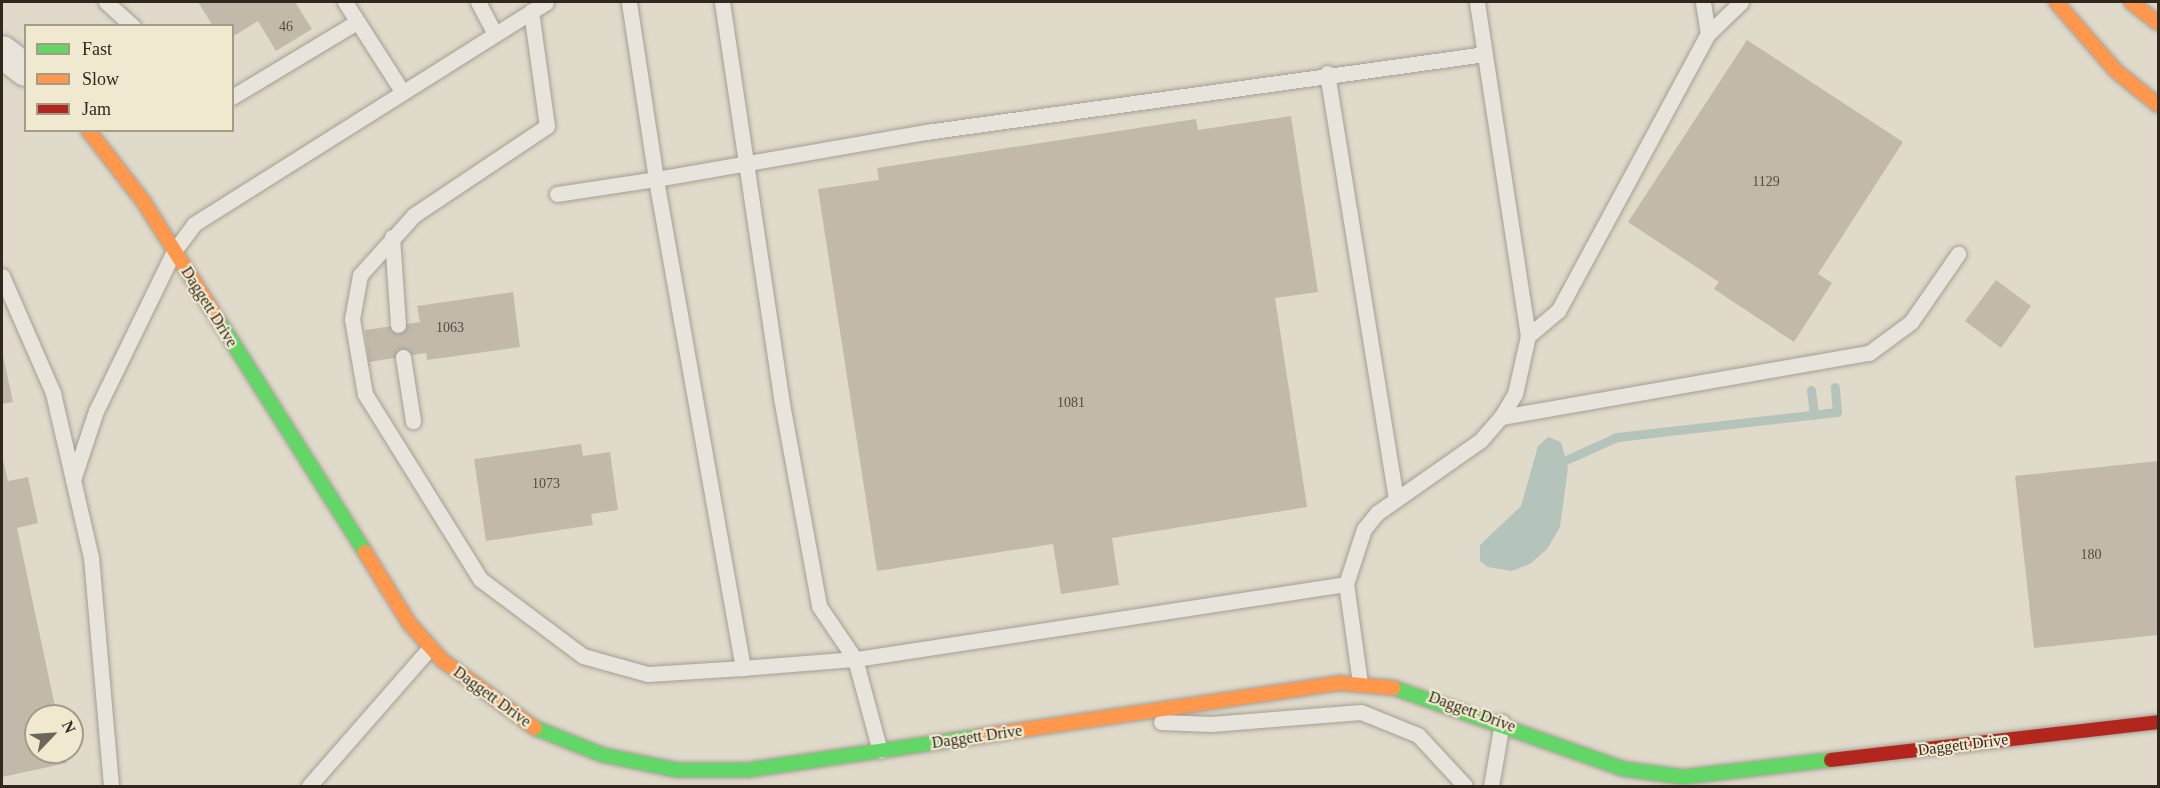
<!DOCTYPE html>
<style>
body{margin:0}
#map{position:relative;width:2160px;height:788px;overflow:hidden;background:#dfdaca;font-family:Georgia,serif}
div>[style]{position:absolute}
.water>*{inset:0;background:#b5c4bb}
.stream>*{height:9px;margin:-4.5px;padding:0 4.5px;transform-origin:4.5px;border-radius:4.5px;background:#b5c4bb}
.building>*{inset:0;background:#c2b9ab}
.roads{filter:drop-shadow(0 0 2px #a49f94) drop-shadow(0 0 2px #a49f94)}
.lane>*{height:15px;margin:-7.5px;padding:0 7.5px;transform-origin:7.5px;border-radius:7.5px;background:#e8e4db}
.street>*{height:32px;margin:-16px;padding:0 16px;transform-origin:16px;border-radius:16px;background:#e8e4db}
.fast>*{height:14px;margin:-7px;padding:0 7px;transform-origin:7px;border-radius:7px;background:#63d668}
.slow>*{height:14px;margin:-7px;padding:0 7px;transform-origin:7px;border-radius:7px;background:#ff974d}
.jam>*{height:14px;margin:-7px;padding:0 7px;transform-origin:7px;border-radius:7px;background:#b3261e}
span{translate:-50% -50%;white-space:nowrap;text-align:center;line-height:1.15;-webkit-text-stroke:4.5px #f0e9d0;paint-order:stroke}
.number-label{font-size:14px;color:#544c40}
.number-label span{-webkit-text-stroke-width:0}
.street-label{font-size:16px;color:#30281d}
.frame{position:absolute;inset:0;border:3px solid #30281d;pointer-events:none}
.legend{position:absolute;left:24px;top:24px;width:210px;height:108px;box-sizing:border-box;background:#f0e9d0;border:2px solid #a39c88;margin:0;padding:8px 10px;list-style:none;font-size:18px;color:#30281d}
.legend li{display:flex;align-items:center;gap:12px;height:30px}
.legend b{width:30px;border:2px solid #a39c88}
.north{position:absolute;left:24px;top:704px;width:60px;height:60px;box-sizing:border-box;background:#f0e9d0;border:2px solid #a39c88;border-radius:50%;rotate:65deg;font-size:16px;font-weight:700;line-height:24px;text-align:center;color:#30281d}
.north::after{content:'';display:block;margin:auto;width:21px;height:27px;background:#6d665a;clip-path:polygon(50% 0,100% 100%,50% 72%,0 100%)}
</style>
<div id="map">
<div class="water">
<i style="clip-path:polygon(1548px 437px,1561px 442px,1568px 468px,1560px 527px,1547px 549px,1530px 564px,1512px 571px,1487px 567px,1480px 561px,1480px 545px,1521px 506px,1538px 446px)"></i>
</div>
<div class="stream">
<i style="left:1811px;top:390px;width:25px;rotate:83deg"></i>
<i style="left:1566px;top:460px;width:56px;rotate:-24.3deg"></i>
<i style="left:1617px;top:437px;width:221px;rotate:-6.5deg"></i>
<i style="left:1837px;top:412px;width:25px;rotate:-95deg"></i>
</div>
<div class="building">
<i style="clip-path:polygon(198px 2px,295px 2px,312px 29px,276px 51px,258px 21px,232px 37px,232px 26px,213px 26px)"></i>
<i style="clip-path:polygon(1747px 40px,1903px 142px,1818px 274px,1832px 283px,1794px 342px,1714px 289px,1719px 282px,1628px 222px)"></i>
<i style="clip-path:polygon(1291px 116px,1318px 292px,1275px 298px,1307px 507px,1112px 538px,1119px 585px,1061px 594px,1053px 544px,877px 571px,818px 189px,879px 180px,877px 168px,1196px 119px,1198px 130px)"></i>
<i style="clip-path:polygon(1996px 280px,2031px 306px,2001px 348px,1965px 321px)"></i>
<i style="clip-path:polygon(513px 292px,520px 347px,427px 360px,426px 353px,369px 362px,365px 330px,420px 322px,417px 306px)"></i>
<i style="clip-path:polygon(2px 351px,13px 402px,2px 404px)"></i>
<i style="clip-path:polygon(581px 444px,583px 456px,610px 452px,618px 510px,591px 514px,593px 525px,486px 541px,474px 459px)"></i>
<i style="clip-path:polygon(2px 456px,8px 481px,28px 477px,38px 523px,17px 528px,57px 716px,36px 716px,36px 752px,65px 752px,67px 763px,2px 777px)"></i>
<i style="clip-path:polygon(2158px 461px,2158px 635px,2034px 648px,2015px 476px)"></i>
</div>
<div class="roads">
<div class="lane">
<i style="left:106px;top:2px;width:36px;rotate:42deg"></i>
<i style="left:345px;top:2px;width:106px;rotate:57.4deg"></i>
<i style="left:478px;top:2px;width:36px;rotate:62deg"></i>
<i style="left:722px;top:2px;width:400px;rotate:81.5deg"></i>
<i style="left:781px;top:398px;width:211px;rotate:79.6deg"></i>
<i style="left:819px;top:606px;width:64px;rotate:55.8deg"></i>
<i style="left:855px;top:659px;width:95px;rotate:74.8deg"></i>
<i style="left:531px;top:11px;width:116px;rotate:82.1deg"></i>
<i style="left:547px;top:126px;width:160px;rotate:146.2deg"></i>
<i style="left:414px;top:215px;width:81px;rotate:132deg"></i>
<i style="left:360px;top:275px;width:45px;rotate:100.3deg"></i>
<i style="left:352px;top:319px;width:76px;rotate:80.2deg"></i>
<i style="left:365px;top:394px;width:218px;rotate:58.1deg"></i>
<i style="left:480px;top:579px;width:129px;rotate:36.8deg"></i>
<i style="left:583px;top:656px;width:67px;rotate:15.5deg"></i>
<i style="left:648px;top:674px;width:95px;rotate:-3.6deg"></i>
<i style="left:1708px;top:34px;width:46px;rotate:-44.1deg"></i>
<i style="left:1327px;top:73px;width:432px;rotate:80.8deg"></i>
<i style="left:232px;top:97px;width:146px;rotate:-31deg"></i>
<i style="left:557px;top:194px;width:100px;rotate:-8.6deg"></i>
<i style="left:656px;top:179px;width:179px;rotate:-98.7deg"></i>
<i style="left:392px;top:237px;width:88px;rotate:86.1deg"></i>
<i style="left:2px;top:276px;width:128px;rotate:66.4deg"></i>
<i style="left:53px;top:393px;width:168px;rotate:77deg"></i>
<i style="left:91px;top:557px;width:230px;rotate:85deg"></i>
<i style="left:1528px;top:336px;width:39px;rotate:-40deg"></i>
<i style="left:1558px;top:311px;width:315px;rotate:-61.6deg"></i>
<i style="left:1708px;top:34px;width:32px;rotate:-99deg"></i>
<i style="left:403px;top:357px;width:65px;rotate:81.1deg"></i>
<i style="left:1501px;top:417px;width:374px;rotate:-9.9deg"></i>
<i style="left:1869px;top:353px;width:52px;rotate:-36.4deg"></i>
<i style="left:1911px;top:322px;width:83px;rotate:-55.3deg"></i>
<i style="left:73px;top:480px;width:73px;rotate:-71.6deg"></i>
<i style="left:96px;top:411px;width:178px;rotate:-64deg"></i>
<i style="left:174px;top:251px;width:34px;rotate:-53deg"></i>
<i style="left:194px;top:224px;width:416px;rotate:-32.2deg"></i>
<i style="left:1346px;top:584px;width:497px;rotate:171.3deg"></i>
<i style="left:855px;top:659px;width:112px;rotate:175.4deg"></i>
<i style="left:743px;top:668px;width:497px;rotate:-100.1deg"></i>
<i style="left:656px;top:179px;width:274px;rotate:-9.9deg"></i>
<i style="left:926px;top:132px;width:564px;rotate:-7.94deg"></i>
<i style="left:1360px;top:683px;width:100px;rotate:-98deg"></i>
<i style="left:1346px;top:584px;width:58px;rotate:-71.9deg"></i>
<i style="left:1364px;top:529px;width:21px;rotate:-51deg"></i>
<i style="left:1377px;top:513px;width:126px;rotate:-35deg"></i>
<i style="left:1480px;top:441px;width:32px;rotate:-49deg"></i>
<i style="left:1501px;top:417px;width:27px;rotate:-59deg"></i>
<i style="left:1515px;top:394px;width:59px;rotate:-77.4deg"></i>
<i style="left:1528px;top:336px;width:338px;rotate:-98.7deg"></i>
<i style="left:1161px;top:722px;width:50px;rotate:2.3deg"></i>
<i style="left:1211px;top:724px;width:150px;rotate:-4.6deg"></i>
<i style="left:1361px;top:712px;width:61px;rotate:22deg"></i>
<i style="left:1418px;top:735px;width:69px;rotate:47.3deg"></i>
<i style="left:309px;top:786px;width:184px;rotate:-48.8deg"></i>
<i style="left:1491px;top:786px;width:65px;rotate:-80.2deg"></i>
</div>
<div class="street">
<i style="left:2px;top:52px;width:30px;rotate:37deg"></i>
</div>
<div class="fast">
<i style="left:219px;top:321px;width:273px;rotate:57.7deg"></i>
<i style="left:1394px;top:688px;width:244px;rotate:19.4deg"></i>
<i style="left:1624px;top:769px;width:60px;rotate:7.7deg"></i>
<i style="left:1683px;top:777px;width:149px;rotate:-6.6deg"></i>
<i style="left:535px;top:728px;width:73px;rotate:21.7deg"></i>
<i style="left:603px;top:755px;width:76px;rotate:11.5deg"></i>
<i style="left:677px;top:770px;width:71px"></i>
<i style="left:748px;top:770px;width:235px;rotate:-8.3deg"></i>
</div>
<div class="slow">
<i style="left:2056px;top:2px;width:91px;rotate:49deg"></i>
<i style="left:2116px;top:71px;width:54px;rotate:39deg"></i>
<i style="left:2131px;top:2px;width:34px;rotate:38deg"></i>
<i style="left:88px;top:130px;width:90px;rotate:52.2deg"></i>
<i style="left:143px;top:201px;width:142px;rotate:57.7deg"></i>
<i style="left:365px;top:552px;width:84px;rotate:58.2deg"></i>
<i style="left:409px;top:623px;width:50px;rotate:48.3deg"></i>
<i style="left:442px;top:660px;width:115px;rotate:36.2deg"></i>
<i style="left:981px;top:736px;width:362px;rotate:-8.4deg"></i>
<i style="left:1339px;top:683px;width:55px;rotate:5.2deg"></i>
</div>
<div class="jam">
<i style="left:1831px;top:760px;width:329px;rotate:-6.6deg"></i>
</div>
</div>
<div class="number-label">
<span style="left:286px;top:27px">46</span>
<span style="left:1766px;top:182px">1129</span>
<span style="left:450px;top:328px">1063</span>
<span style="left:1071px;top:403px">1081</span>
<span style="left:546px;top:484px">1073</span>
<span style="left:2091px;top:555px">180</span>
</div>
<div class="street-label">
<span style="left:209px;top:307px;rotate:58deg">Daggett Drive</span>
<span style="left:492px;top:697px;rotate:36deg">Daggett Drive</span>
<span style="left:1472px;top:712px;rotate:20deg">Daggett Drive</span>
<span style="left:977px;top:737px;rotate:-8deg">Daggett Drive</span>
<span style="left:1963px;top:745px;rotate:-7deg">Daggett Drive</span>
</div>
<div class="frame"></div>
<ul class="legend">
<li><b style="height:8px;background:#63d668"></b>Fast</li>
<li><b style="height:8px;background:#ff974d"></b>Slow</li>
<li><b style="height:8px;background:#b3261e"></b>Jam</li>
</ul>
<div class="north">N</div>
</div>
